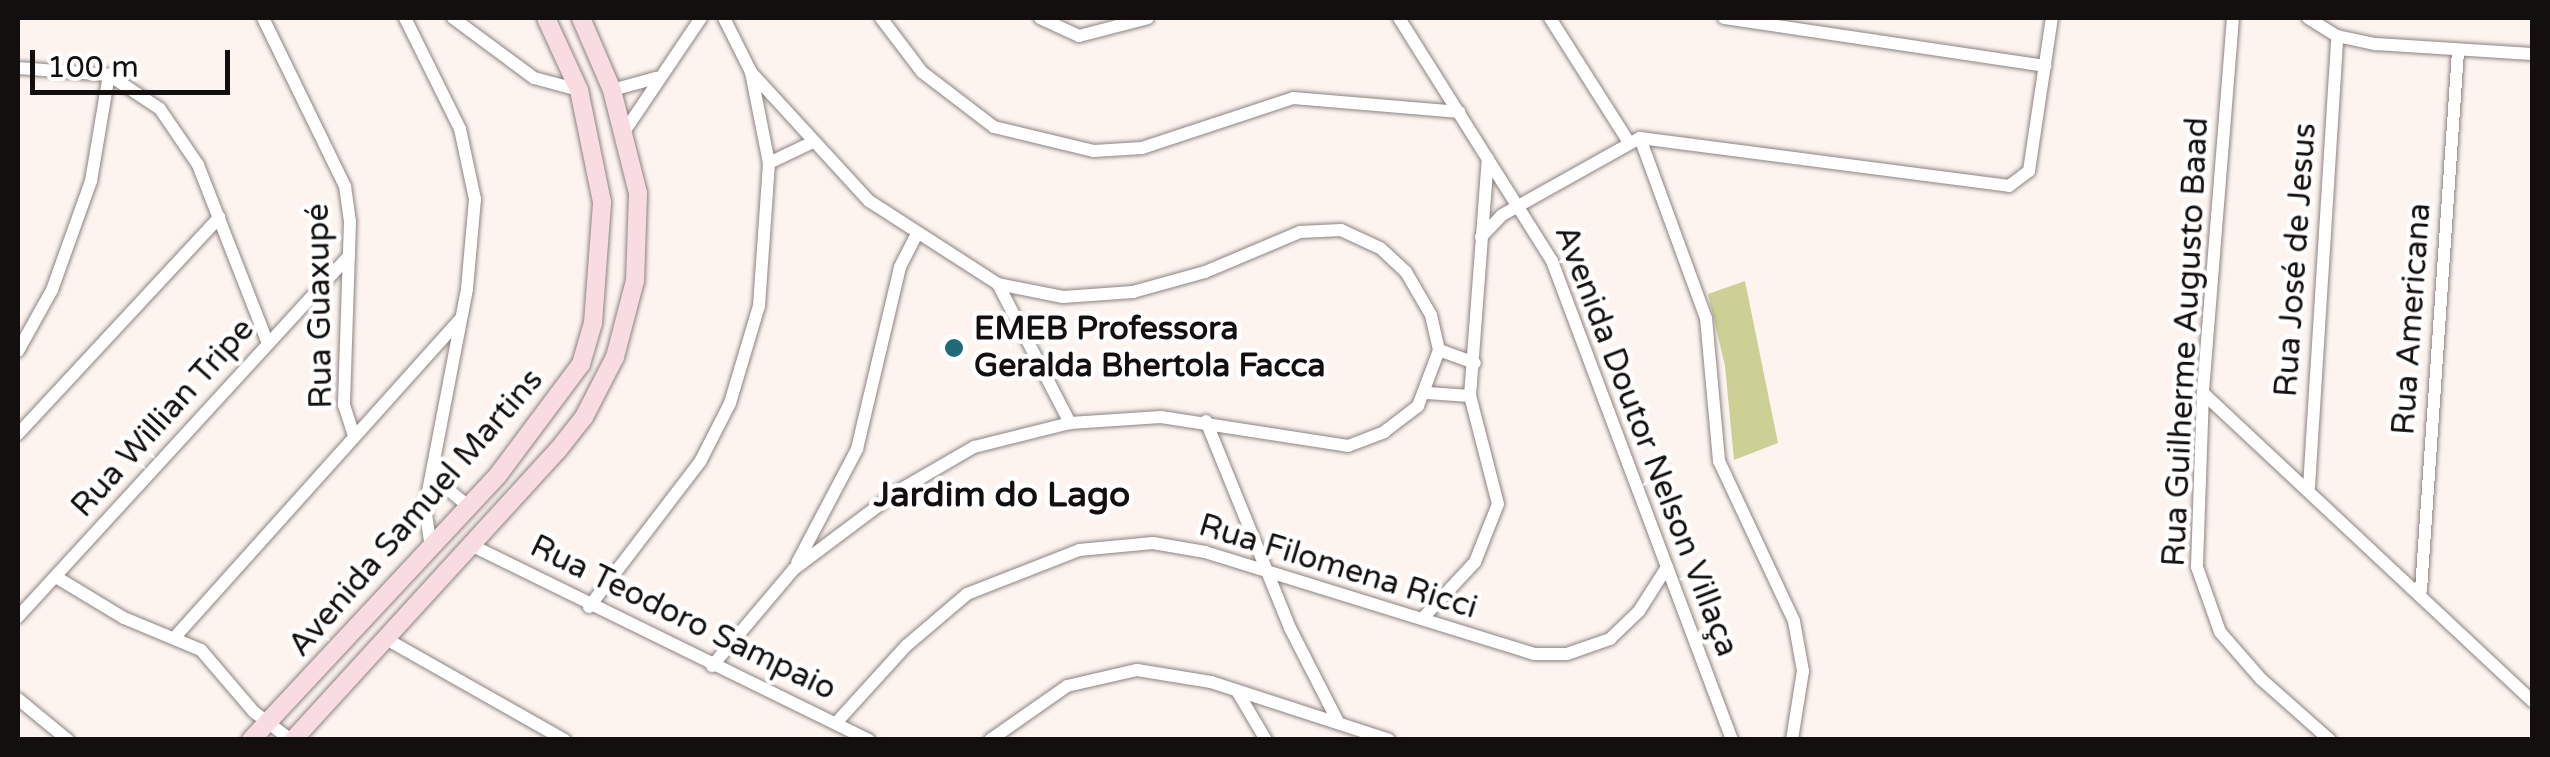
<!DOCTYPE html>
<meta charset="utf-8">
<style>
body{margin:0}
#map{position:relative;width:2550px;height:757px;overflow:hidden;background:#fdf4f0;font-family:"Varela Round",sans-serif}
div>[style]{position:absolute}
.green>*{inset:0;background:#cdd095}
.roads{filter:drop-shadow(0 0 2px #8b8380) drop-shadow(0 0 2px #8b8380)}
.street>*{height:12px;margin:-6px;padding:0 6px;transform-origin:6px;border-radius:6px;background:#fff}
.secondary>*{height:18px;margin:-9px;padding:0 9px;transform-origin:9px;border-radius:9px;background:#f8dce2}
.dots>*{width:28px;height:28px;translate:-50% -50%;box-sizing:border-box;border:5px solid #fff;border-radius:50%}
span{translate:-50% -50%;white-space:nowrap;text-align:center;line-height:1.15;-webkit-text-stroke:9px #fff;paint-order:stroke}
.street-label{font-size:32px;color:#120f0e}
.poi-label{font-size:32px;color:#120f0e;font-weight:700}
.left{translate:0 -50%;text-align:left}
.neighbourhood-label{font-size:35px;color:#120f0e;font-weight:700}
.frame{position:absolute;inset:0;border:20px solid #120f0e;pointer-events:none}
.scale{position:absolute;left:30px;top:50px;width:200px;height:45px;box-sizing:border-box;border:5px solid #120f0e;border-top:0;padding-left:12px;font-size:30px;line-height:35px;white-space:nowrap;color:#120f0e;-webkit-text-stroke:8px #fff;paint-order:stroke}
</style>
<div id="map">
<div class="green">
<i style="clip-path:polygon(1745px 281px,1778px 443px,1734px 460px,1725px 366px,1708px 294px)"></i>
</div>
<div class="roads">
<div class="street">
<i style="left:263px;top:18px;width:187px;rotate:64deg"></i>
<i style="left:345px;top:186px;width:36px;rotate:82deg"></i>
<i style="left:350px;top:222px;width:183px;rotate:91.9deg"></i>
<i style="left:344px;top:405px;width:32px;rotate:72deg"></i>
<i style="left:405px;top:18px;width:124px;rotate:63.6deg"></i>
<i style="left:460px;top:129px;width:72px;rotate:77.9deg"></i>
<i style="left:475px;top:199px;width:90px;rotate:95.1deg"></i>
<i style="left:467px;top:289px;width:222px;rotate:100.9deg"></i>
<i style="left:425px;top:507px;width:41px;rotate:81.7deg"></i>
<i style="left:453px;top:18px;width:101px;rotate:36.5deg"></i>
<i style="left:534px;top:78px;width:47px;rotate:14.9deg"></i>
<i style="left:881px;top:18px;width:68px;rotate:52.8deg"></i>
<i style="left:922px;top:72px;width:91px;rotate:37.4deg"></i>
<i style="left:994px;top:127px;width:103px;rotate:13.5deg"></i>
<i style="left:1094px;top:151px;width:48px;rotate:-3.6deg"></i>
<i style="left:1142px;top:148px;width:159px;rotate:-18.3deg"></i>
<i style="left:1293px;top:98px;width:167px;rotate:4.8deg"></i>
<i style="left:1040px;top:18px;width:43px;rotate:24.8deg"></i>
<i style="left:1079px;top:36px;width:71px;rotate:-14.6deg"></i>
<i style="left:1399px;top:18px;width:287px;rotate:57.8deg"></i>
<i style="left:1552px;top:261px;width:512px;rotate:69.4deg"></i>
<i style="left:1550px;top:18px;width:146px;rotate:57.6deg"></i>
<i style="left:1724px;top:18px;width:325px;rotate:8.5deg"></i>
<i style="left:2233px;top:18px;width:376px;rotate:94.6deg"></i>
<i style="left:2203px;top:393px;width:174px;rotate:92deg"></i>
<i style="left:2197px;top:567px;width:69px;rotate:70.5deg"></i>
<i style="left:2220px;top:632px;width:62px;rotate:48.9deg"></i>
<i style="left:2261px;top:679px;width:92px;rotate:41.5deg"></i>
<i style="left:2308px;top:18px;width:34px;rotate:32deg"></i>
<i style="left:2337px;top:36px;width:40px;rotate:12deg"></i>
<i style="left:2376px;top:44px;width:156px;rotate:3.7deg"></i>
<i style="left:18px;top:68px;width:91px;rotate:4.4deg"></i>
<i style="left:109px;top:75px;width:61px;rotate:33.7deg"></i>
<i style="left:160px;top:109px;width:68px;rotate:55.8deg"></i>
<i style="left:198px;top:165px;width:192px;rotate:68.6deg"></i>
<i style="left:612px;top:90px;width:46px;rotate:-15.3deg"></i>
<i style="left:624px;top:132px;width:138px;rotate:-56deg"></i>
<i style="left:1640px;top:138px;width:192px;rotate:69.9deg"></i>
<i style="left:1706px;top:318px;width:144px;rotate:84.8deg"></i>
<i style="left:1719px;top:461px;width:177px;rotate:64.9deg"></i>
<i style="left:1794px;top:621px;width:51px;rotate:79.8deg"></i>
<i style="left:1803px;top:671px;width:70px;rotate:99.1deg"></i>
<i style="left:769px;top:163px;width:47px;rotate:-25.5deg"></i>
<i style="left:1481px;top:237px;width:30px;rotate:-46deg"></i>
<i style="left:1502px;top:215px;width:158px;rotate:-29.2deg"></i>
<i style="left:1640px;top:138px;width:372px;rotate:7.4deg"></i>
<i style="left:2009px;top:186px;width:25px;rotate:-37deg"></i>
<i style="left:2029px;top:171px;width:155px;rotate:-81.5deg"></i>
<i style="left:998px;top:284px;width:157px;rotate:62.6deg"></i>
<i style="left:1439px;top:350px;width:38px;rotate:20deg"></i>
<i style="left:18px;top:351px;width:70px;rotate:-60.9deg"></i>
<i style="left:52px;top:290px;width:116px;rotate:-70.3deg"></i>
<i style="left:91px;top:181px;width:108px;rotate:-80.4deg"></i>
<i style="left:1427px;top:393px;width:43px;rotate:4deg"></i>
<i style="left:2203px;top:393px;width:451px;rotate:43.1deg"></i>
<i style="left:1206px;top:421px;width:223px;rotate:67.9deg"></i>
<i style="left:1290px;top:628px;width:106px;rotate:62.9deg"></i>
<i style="left:18px;top:434px;width:296px;rotate:-47.1deg"></i>
<i style="left:436px;top:464px;width:23px;rotate:70deg"></i>
<i style="left:444px;top:486px;width:33px;rotate:40deg"></i>
<i style="left:2309px;top:487px;width:452px;rotate:-86.4deg"></i>
<i style="left:473px;top:546px;width:441px;rotate:26.1deg"></i>
<i style="left:797px;top:563px;width:129px;rotate:-62.2deg"></i>
<i style="left:857px;top:449px;width:187px;rotate:-76.7deg"></i>
<i style="left:900px;top:267px;width:36px;rotate:-63deg"></i>
<i style="left:56px;top:577px;width:79px;rotate:31.1deg"></i>
<i style="left:124px;top:618px;width:83px;rotate:22.6deg"></i>
<i style="left:201px;top:650px;width:82px;rotate:49.5deg"></i>
<i style="left:254px;top:712px;width:46px;rotate:37.1deg"></i>
<i style="left:2421px;top:590px;width:540px;rotate:-86.07deg"></i>
<i style="left:589px;top:607px;width:183px;rotate:-52.6deg"></i>
<i style="left:700px;top:462px;width:66px;rotate:-63deg"></i>
<i style="left:730px;top:403px;width:101px;rotate:-73.4deg"></i>
<i style="left:759px;top:306px;width:143px;rotate:-86deg"></i>
<i style="left:769px;top:163px;width:93px;rotate:-101.2deg"></i>
<i style="left:751px;top:72px;width:60px;rotate:-116.6deg"></i>
<i style="left:18px;top:617px;width:490px;rotate:-47.5deg"></i>
<i style="left:1422px;top:619px;width:78px;rotate:-47.1deg"></i>
<i style="left:1475px;top:562px;width:62px;rotate:-68.4deg"></i>
<i style="left:1498px;top:504px;width:112px;rotate:-104.5deg"></i>
<i style="left:1470px;top:396px;width:238px;rotate:-85.7deg"></i>
<i style="left:175px;top:637px;width:426px;rotate:-48.1deg"></i>
<i style="left:388px;top:640px;width:203px;rotate:29.5deg"></i>
<i style="left:712px;top:666px;width:127px;rotate:-49.8deg"></i>
<i style="left:794px;top:569px;width:130px;rotate:-36.9deg"></i>
<i style="left:898px;top:491px;width:88px;rotate:-30.1deg"></i>
<i style="left:974px;top:447px;width:99px;rotate:-14deg"></i>
<i style="left:1070px;top:423px;width:91px;rotate:-3.8deg"></i>
<i style="left:1161px;top:417px;width:189px;rotate:8.8deg"></i>
<i style="left:1348px;top:446px;width:39px;rotate:-21deg"></i>
<i style="left:1384px;top:432px;width:43px;rotate:-37.4deg"></i>
<i style="left:1418px;top:406px;width:60px;rotate:-69.4deg"></i>
<i style="left:1439px;top:350px;width:36px;rotate:-103deg"></i>
<i style="left:1431px;top:315px;width:50px;rotate:-120.2deg"></i>
<i style="left:1406px;top:272px;width:35px;rotate:-137deg"></i>
<i style="left:1380px;top:248px;width:43px;rotate:-155.2deg"></i>
<i style="left:1341px;top:230px;width:41px;rotate:177.2deg"></i>
<i style="left:1300px;top:232px;width:103px;rotate:157.2deg"></i>
<i style="left:1205px;top:272px;width:75px;rotate:164.5deg"></i>
<i style="left:1133px;top:292px;width:70px;rotate:175.9deg"></i>
<i style="left:1063px;top:297px;width:66px;rotate:-168.7deg"></i>
<i style="left:998px;top:284px;width:153px;rotate:-147.2deg"></i>
<i style="left:869px;top:201px;width:175px;rotate:-132.5deg"></i>
<i style="left:1237px;top:691px;width:57px;rotate:59.4deg"></i>
<i style="left:18px;top:699px;width:65px;rotate:39.4deg"></i>
<i style="left:836px;top:723px;width:104px;rotate:-47.7deg"></i>
<i style="left:906px;top:646px;width:80px;rotate:-40.4deg"></i>
<i style="left:967px;top:594px;width:120px;rotate:-21.4deg"></i>
<i style="left:1079px;top:550px;width:74px;rotate:-5.4deg"></i>
<i style="left:1153px;top:543px;width:53px;rotate:9.8deg"></i>
<i style="left:1205px;top:552px;width:344px;rotate:17.2deg"></i>
<i style="left:1534px;top:654px;width:33px"></i>
<i style="left:1567px;top:654px;width:46px;rotate:-19.2deg"></i>
<i style="left:1610px;top:639px;width:40px;rotate:-44deg"></i>
<i style="left:1639px;top:611px;width:52px;rotate:-57.5deg"></i>
<i style="left:990px;top:740px;width:94px;rotate:-35deg"></i>
<i style="left:1067px;top:686px;width:72px;rotate:-12.9deg"></i>
<i style="left:1137px;top:670px;width:75px;rotate:9.2deg"></i>
<i style="left:1211px;top:682px;width:187px;rotate:18deg"></i>
</div>
<div class="secondary">
<i style="left:251px;top:740px;width:362px;rotate:-47deg"></i>
<i style="left:498px;top:475px;width:139px;rotate:-53.2deg"></i>
<i style="left:581px;top:364px;width:43px;rotate:-73.7deg"></i>
<i style="left:593px;top:323px;width:121px;rotate:-85.7deg"></i>
<i style="left:602px;top:202px;width:114px;rotate:-101.6deg"></i>
<i style="left:579px;top:90px;width:79px;rotate:-114.6deg"></i>
<i style="left:293px;top:740px;width:393px;rotate:-47.6deg"></i>
<i style="left:558px;top:450px;width:42px;rotate:-51.8deg"></i>
<i style="left:584px;top:417px;width:68px;rotate:-62.7deg"></i>
<i style="left:615px;top:357px;width:79px;rotate:-75.3deg"></i>
<i style="left:635px;top:281px;width:88px;rotate:-88deg"></i>
<i style="left:638px;top:193px;width:106px;rotate:-104.2deg"></i>
<i style="left:612px;top:90px;width:78px;rotate:-113.3deg"></i>
</div>
</div>
<div class="dots">
<i style="left:954px;top:348px;background:#226a77"></i>
</div>
<div class="street-label">
<span style="left:2296px;top:260px;rotate:-86deg">Rua José de Jesus</span>
<span style="left:320px;top:306px;rotate:-91deg">Rua Guaxupé</span>
<span style="left:2412px;top:319px;rotate:-86deg">Rua Americana</span>
<span style="left:2186px;top:342px;rotate:-87deg">Rua Guilherme Augusto Baad</span>
<span style="left:163px;top:418px;rotate:-48deg">Rua Willian Tripe</span>
<span style="left:1646px;top:441px;rotate:69deg">Avenida Doutor Nelson Villaça</span>
<span style="left:416px;top:513px;rotate:-49deg">Avenida Samuel Martins</span>
<span style="left:1338px;top:567px;rotate:17deg">Rua Filomena Ricci</span>
<span style="left:683px;top:618px;rotate:26deg">Rua Teodoro Sampaio</span>
</div>
<div class="poi-label">
<span class="left" style="left:974px;top:348px">EMEB Professora<br>Geralda Bhertola Facca</span>
</div>
<div class="neighbourhood-label">
<span style="left:1002px;top:495px">Jardim do Lago</span>
</div>
<div class="frame"></div>
<div class="scale">100 m</div>
</div>
